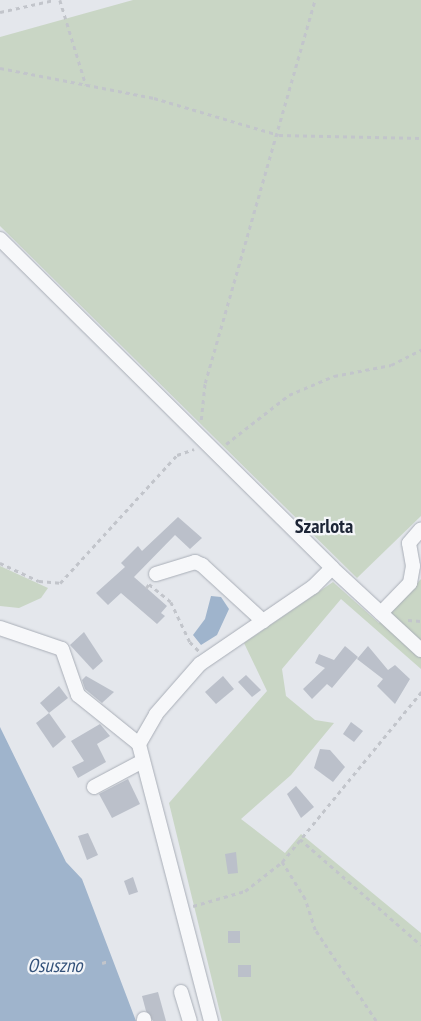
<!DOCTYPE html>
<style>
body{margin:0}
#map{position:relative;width:421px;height:1021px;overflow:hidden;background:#e4e7ec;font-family:"PT Sans Narrow",sans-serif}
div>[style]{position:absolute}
.green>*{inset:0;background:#c9d6c5}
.water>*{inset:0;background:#9fb4cc}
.building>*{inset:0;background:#bbc0ca}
.path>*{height:2.5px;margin-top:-1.25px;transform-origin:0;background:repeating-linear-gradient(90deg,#c2c5cb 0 4px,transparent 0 8px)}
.roads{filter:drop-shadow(0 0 1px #a9aeb7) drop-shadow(0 0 1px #a9aeb7)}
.minor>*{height:14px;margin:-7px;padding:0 7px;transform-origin:7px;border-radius:7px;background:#f7f8fa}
span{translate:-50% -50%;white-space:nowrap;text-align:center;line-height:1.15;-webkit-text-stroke:4.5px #f4f6f9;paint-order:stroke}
.water-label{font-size:19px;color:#34527a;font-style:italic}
.quarter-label{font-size:20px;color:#1d2536;font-weight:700}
</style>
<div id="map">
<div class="green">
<i style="clip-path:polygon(133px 0,421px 0,421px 516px,357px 578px,0 226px,0 37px)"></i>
<i style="clip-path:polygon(0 566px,48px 588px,41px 598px,19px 608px,0 606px)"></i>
<i style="clip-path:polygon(421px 579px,421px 669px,341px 599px,282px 669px,286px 696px,315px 720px,334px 723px,291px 775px,241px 819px,285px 853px,301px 834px,421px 933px,421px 1021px,222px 1021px,169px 803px,267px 691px,244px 643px,333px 582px,379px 623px)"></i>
</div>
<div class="water">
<i style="clip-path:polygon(211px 596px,221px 597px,229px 609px,217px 635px,201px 645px,193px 635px,205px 619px)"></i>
<i style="clip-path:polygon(0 727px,66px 862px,82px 879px,136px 1021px,0 1021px)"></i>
</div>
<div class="building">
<i style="clip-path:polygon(178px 517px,202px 538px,190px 549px,175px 535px,134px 577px,167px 606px,161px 613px,165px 616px,157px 624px,121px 593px,108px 605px,96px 593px,125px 567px,121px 563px,138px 546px,142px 551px)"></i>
<i style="clip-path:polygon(84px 632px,103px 661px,93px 670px,70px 645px)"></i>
<i style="clip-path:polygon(345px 646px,358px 657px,332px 688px,327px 684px,312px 699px,303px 689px,325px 668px,315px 663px,319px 654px,334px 660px)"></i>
<i style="clip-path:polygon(368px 646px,388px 670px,395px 665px,410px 679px,395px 704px,377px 686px,383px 679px,357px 659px)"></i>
<i style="clip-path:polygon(246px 675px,261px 690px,252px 697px,238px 682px)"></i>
<i style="clip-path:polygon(86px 676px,114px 692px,102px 703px,85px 689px,82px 680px)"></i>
<i style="clip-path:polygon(223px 676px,234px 689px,216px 704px,205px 692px)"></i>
<i style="clip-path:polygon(59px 686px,68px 698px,49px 713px,40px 703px)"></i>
<i style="clip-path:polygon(49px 713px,66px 737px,53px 748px,36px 723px)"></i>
<i style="clip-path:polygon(351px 722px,363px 731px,354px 742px,343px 734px)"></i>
<i style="clip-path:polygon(100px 724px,110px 736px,97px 744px,106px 762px,78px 778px,72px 767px,84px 761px,71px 741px)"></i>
<i style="clip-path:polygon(320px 749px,330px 750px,345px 767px,333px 782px,314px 768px)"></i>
<i style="clip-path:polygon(128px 779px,140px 804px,112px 818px,99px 794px)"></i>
<i style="clip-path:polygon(296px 786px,314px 807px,301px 818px,287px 794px)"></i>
<i style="clip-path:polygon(88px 833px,98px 855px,87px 860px,78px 836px)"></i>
<i style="clip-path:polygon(236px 852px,238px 873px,228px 874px,225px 854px)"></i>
<i style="clip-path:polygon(133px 877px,138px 892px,129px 895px,124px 881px)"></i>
<i style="clip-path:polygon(228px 931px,240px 931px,240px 943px,228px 943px)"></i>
<i style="clip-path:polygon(238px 965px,251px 965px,251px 977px,238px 977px)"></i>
<i style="clip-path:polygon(158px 992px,166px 1021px,153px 1021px,146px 1011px,142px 996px)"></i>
</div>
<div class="path">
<i style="left:60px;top:0;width:89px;rotate:73deg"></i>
<i style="left:0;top:12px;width:55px;rotate:-12.5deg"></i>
<i style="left:0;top:68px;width:157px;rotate:11deg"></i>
<i style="left:154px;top:98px;width:130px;rotate:16.5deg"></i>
<i style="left:279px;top:135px;width:142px;rotate:1.2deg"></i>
<i style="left:201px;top:420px;width:37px;rotate:-84deg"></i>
<i style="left:205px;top:383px;width:398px;rotate:-74deg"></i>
<i style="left:226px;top:444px;width:80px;rotate:-37.9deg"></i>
<i style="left:289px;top:395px;width:49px;rotate:-22.9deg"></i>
<i style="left:334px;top:376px;width:58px;rotate:-10.9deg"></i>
<i style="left:391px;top:365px;width:34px;rotate:-27deg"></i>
<i style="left:0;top:563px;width:43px;rotate:24.8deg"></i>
<i style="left:39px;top:581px;width:21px;rotate:5deg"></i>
<i style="left:60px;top:583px;width:173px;rotate:-47.6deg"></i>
<i style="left:177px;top:455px;width:18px;rotate:-19deg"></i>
<i style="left:146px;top:588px;width:5px;rotate:-53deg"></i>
<i style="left:149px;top:584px;width:28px;rotate:39deg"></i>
<i style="left:171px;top:602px;width:44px;rotate:64.6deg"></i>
<i style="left:190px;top:642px;width:13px;rotate:45deg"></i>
<i style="left:408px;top:620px;width:13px;rotate:4deg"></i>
<i style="left:300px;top:839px;width:161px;rotate:41.2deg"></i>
<i style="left:193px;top:906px;width:54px;rotate:-16.1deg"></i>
<i style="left:245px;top:891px;width:47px;rotate:-38.1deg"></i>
<i style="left:102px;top:963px;width:7px;rotate:-16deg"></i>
<i style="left:376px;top:1021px;width:110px;rotate:-123.8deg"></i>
<i style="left:315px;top:930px;width:33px;rotate:-108deg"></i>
<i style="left:305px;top:899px;width:44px;rotate:-121.9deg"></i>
<i style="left:282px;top:862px;width:220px;rotate:-50.7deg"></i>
</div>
<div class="roads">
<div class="minor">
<i style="left:0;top:239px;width:467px;rotate:44.7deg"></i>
<i style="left:332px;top:568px;width:121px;rotate:42.7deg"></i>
<i style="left:156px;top:574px;width:41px;rotate:-17.1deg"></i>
<i style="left:195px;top:562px;width:8px;rotate:23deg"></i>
<i style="left:202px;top:565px;width:83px;rotate:42.6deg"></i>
<i style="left:381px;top:613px;width:42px;rotate:-46deg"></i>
<i style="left:410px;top:583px;width:17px;rotate:-80deg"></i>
<i style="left:413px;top:566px;width:23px;rotate:-100deg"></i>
<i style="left:409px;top:543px;width:18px;rotate:-49deg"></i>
<i style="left:0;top:628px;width:65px;rotate:18.7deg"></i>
<i style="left:62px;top:649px;width:49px;rotate:70.8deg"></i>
<i style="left:78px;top:695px;width:78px;rotate:38.8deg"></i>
<i style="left:94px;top:787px;width:55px;rotate:-28deg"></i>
<i style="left:181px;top:992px;width:30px;rotate:73deg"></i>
<i style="left:144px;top:1019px;width:2px;rotate:90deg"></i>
<i style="left:211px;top:1021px;width:286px;rotate:-104.6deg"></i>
<i style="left:139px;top:744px;width:34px;rotate:-60deg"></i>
<i style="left:156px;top:714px;width:67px;rotate:-48.7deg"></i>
<i style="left:200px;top:664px;width:137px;rotate:-34.3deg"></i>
<i style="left:313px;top:587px;width:27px;rotate:-45deg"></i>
</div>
</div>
<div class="water-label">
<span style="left:55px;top:966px">Osuszno</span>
</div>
<div class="quarter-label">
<span style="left:324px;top:526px">Szarlota</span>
</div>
</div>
